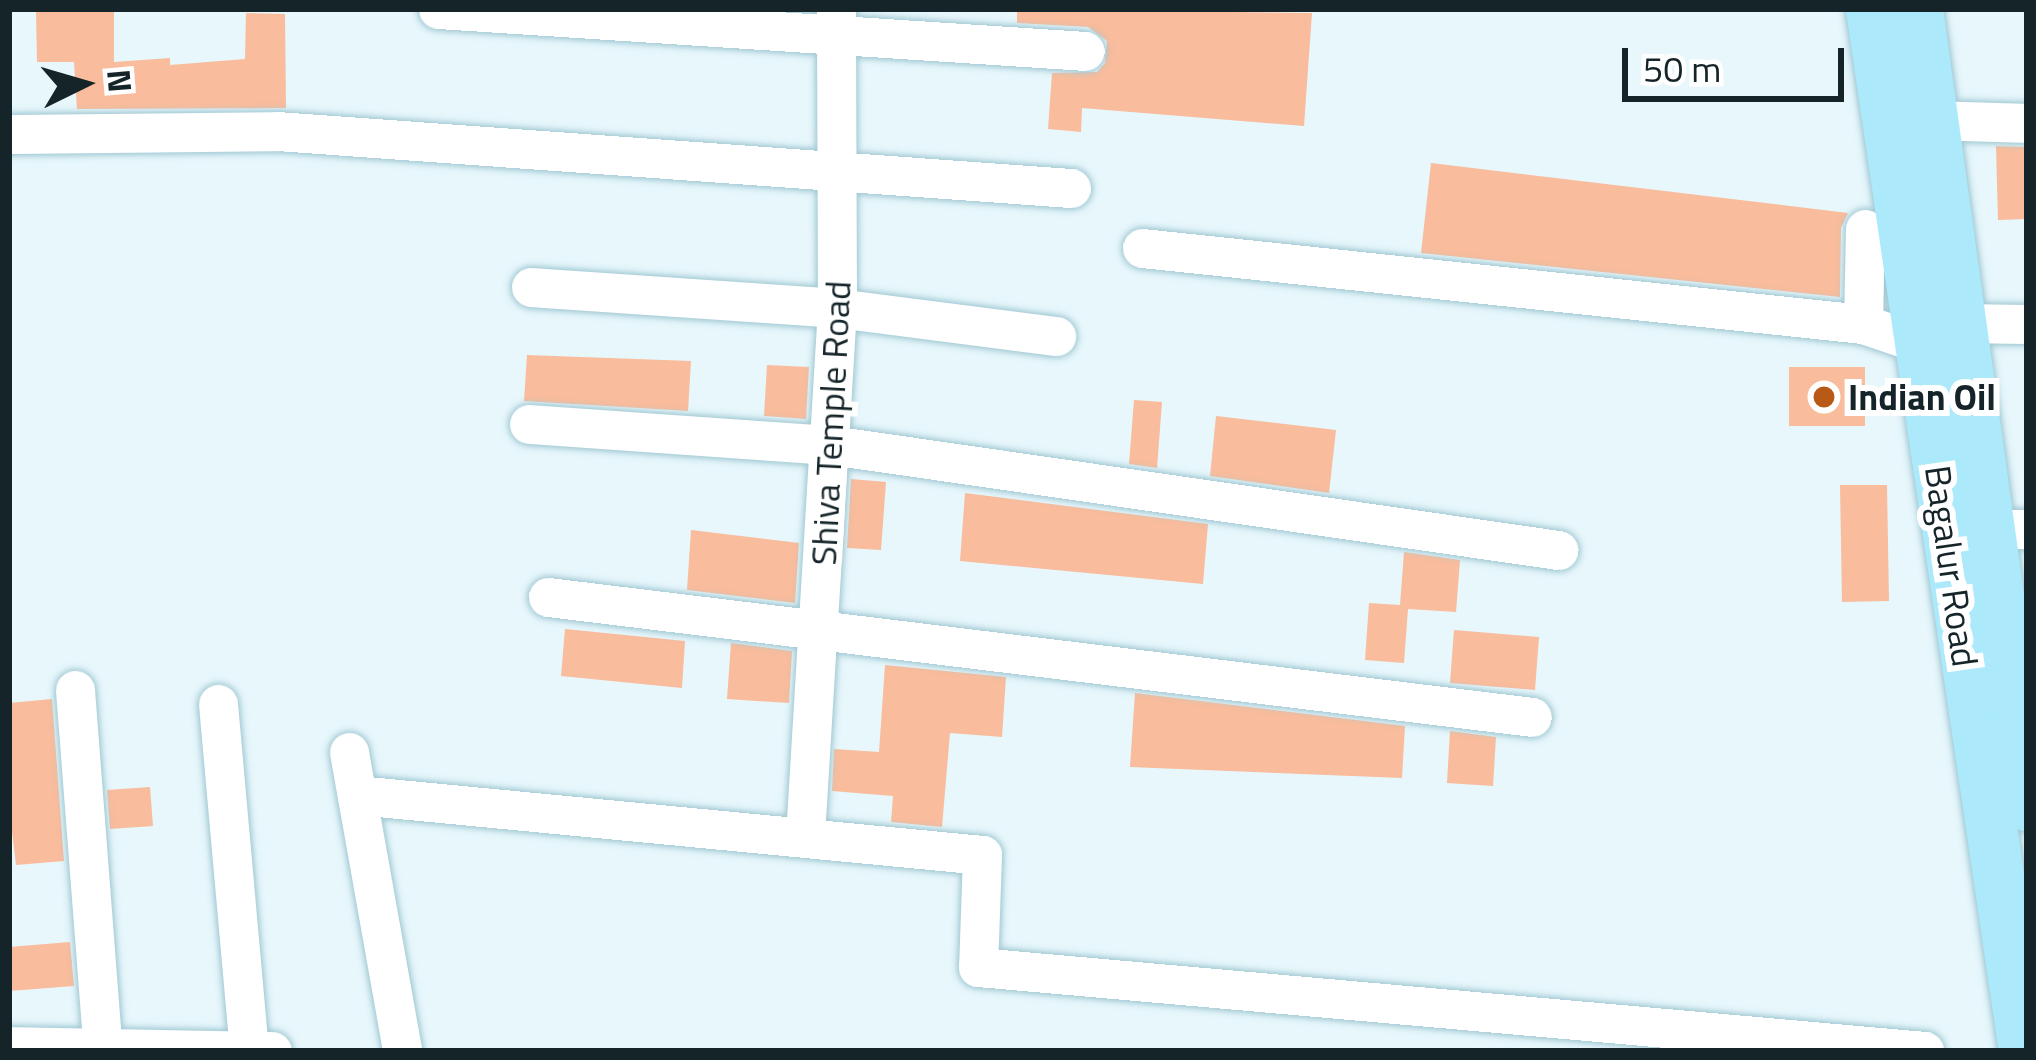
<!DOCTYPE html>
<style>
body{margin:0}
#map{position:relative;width:2036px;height:1060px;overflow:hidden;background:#e7f7fc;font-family:"Titillium Web",sans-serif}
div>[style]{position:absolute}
.building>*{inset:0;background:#f9bc9c}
.roads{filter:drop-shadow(0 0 3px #a1c8d3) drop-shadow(0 0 3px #a1c8d3)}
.minor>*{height:39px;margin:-19.5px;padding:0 19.5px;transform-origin:19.5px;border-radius:19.5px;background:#fff}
.major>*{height:51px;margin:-25.5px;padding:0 25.5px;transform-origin:25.5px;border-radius:25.5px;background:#aceafb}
.dots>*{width:33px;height:33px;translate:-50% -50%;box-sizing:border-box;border:6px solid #fff;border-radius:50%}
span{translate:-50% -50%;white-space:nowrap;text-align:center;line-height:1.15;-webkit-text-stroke:12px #fff;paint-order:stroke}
.poi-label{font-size:36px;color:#152429;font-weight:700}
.left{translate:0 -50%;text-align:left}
.street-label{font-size:36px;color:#152429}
.frame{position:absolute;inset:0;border:12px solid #152429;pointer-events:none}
.north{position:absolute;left:24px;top:24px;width:120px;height:120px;-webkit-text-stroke:9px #fff;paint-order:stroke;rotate:85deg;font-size:33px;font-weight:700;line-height:48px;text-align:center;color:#152429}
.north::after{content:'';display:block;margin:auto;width:42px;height:54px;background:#152429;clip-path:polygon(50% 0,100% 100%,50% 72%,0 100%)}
.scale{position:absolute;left:1622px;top:48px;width:222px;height:54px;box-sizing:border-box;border:6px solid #152429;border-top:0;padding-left:15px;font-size:36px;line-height:42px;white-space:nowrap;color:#152429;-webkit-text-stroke:9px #fff;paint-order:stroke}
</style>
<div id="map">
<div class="building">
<i style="clip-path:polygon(1017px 9px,1312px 13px,1304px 126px,1082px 108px,1081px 132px,1048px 129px,1052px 73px,1097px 72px,1105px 63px,1107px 41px,1088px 27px,1017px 23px)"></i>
<i style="clip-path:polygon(114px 11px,114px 62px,170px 58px,170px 65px,245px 59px,246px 13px,285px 14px,286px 108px,77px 109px,74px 62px,37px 62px,36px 12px)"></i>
<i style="clip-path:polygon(1996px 146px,2027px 147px,2027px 219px,1998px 220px)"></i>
<i style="clip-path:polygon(1431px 163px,1848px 213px,1841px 228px,1840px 297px,1421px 253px)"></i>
<i style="clip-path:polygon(527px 355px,691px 361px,688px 411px,524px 401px)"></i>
<i style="clip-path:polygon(767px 365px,809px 367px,806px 419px,764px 416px)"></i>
<i style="clip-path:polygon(1789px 367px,1865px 367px,1865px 426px,1789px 426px)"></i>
<i style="clip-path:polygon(1134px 400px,1162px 402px,1157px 468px,1129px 464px)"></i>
<i style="clip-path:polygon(1216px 416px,1336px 430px,1329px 493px,1210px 476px)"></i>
<i style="clip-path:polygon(851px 479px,886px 482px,881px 550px,847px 548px)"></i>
<i style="clip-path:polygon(1840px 485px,1887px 485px,1889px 601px,1842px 602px)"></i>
<i style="clip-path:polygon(965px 493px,1208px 524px,1203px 584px,960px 561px)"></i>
<i style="clip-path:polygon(691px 530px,799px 543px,795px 603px,687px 590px)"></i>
<i style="clip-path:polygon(1404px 552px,1460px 560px,1456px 612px,1408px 609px,1404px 663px,1365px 660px,1369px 603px,1400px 605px)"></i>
<i style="clip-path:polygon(565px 629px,685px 641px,682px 688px,561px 676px)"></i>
<i style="clip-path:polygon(1454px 630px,1539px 637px,1535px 690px,1450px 683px)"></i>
<i style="clip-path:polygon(731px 643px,792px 651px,789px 703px,727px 699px)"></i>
<i style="clip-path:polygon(885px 665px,1006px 677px,1002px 737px,950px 733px,942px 827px,891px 822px,893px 796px,832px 791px,834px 749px,879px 752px)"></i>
<i style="clip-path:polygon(1135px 693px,1405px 726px,1402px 778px,1130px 767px)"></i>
<i style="clip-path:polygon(52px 699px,64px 861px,16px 865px,9px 806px,9px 703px)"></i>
<i style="clip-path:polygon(1450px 731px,1496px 737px,1493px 786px,1447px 783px)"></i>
<i style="clip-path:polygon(150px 787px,153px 826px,110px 829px,107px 790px)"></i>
<i style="clip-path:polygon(70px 942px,74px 986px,9px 991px,9px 947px)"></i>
</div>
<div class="roads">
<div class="minor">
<i style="left:438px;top:9px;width:648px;rotate:3.71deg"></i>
<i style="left:1933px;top:120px;width:94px;rotate:1.8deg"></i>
<i style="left:9px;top:134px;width:268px;rotate:-0.6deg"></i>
<i style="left:277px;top:131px;width:796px;rotate:4.11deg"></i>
<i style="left:1142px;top:248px;width:725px;rotate:6.02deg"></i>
<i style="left:1863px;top:324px;width:59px;rotate:18.7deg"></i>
<i style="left:531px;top:287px;width:307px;rotate:3.9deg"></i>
<i style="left:837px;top:308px;width:221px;rotate:7.3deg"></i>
<i style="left:1961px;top:323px;width:66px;rotate:0.9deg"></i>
<i style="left:1863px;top:324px;width:95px;rotate:-88.8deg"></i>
<i style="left:529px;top:424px;width:303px;rotate:4deg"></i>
<i style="left:831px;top:445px;width:735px;rotate:8.22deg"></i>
<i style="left:1960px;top:529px;width:67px"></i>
<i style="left:548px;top:597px;width:991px;rotate:6.95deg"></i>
<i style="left:75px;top:690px;width:362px;rotate:85.6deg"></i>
<i style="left:218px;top:704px;width:348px;rotate:84.9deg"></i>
<i style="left:349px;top:752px;width:304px;rotate:79.9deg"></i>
<i style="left:357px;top:795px;width:628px;rotate:5.48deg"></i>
<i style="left:982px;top:855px;width:112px;rotate:92deg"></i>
<i style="left:978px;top:967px;width:950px;rotate:5.07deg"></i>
<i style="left:805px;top:836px;width:529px;rotate:-86.53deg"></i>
<i style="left:837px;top:308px;width:299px;rotate:-90.2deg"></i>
<i style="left:9px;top:1046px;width:263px;rotate:1.1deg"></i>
</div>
<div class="major">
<i style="left:1871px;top:9px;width:1053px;rotate:81.65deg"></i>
<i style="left:1917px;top:9px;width:804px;rotate:82.13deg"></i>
</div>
</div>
<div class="dots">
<i style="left:1824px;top:397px;background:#b95916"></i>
</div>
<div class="poi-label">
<span class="left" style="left:1848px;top:397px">Indian Oil</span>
</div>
<div class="street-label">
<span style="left:830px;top:423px;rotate:-87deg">Shiva Temple Road</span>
<span style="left:1952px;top:566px;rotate:82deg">Bagalur Road</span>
</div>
<div class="frame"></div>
<div class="north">N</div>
<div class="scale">50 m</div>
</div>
